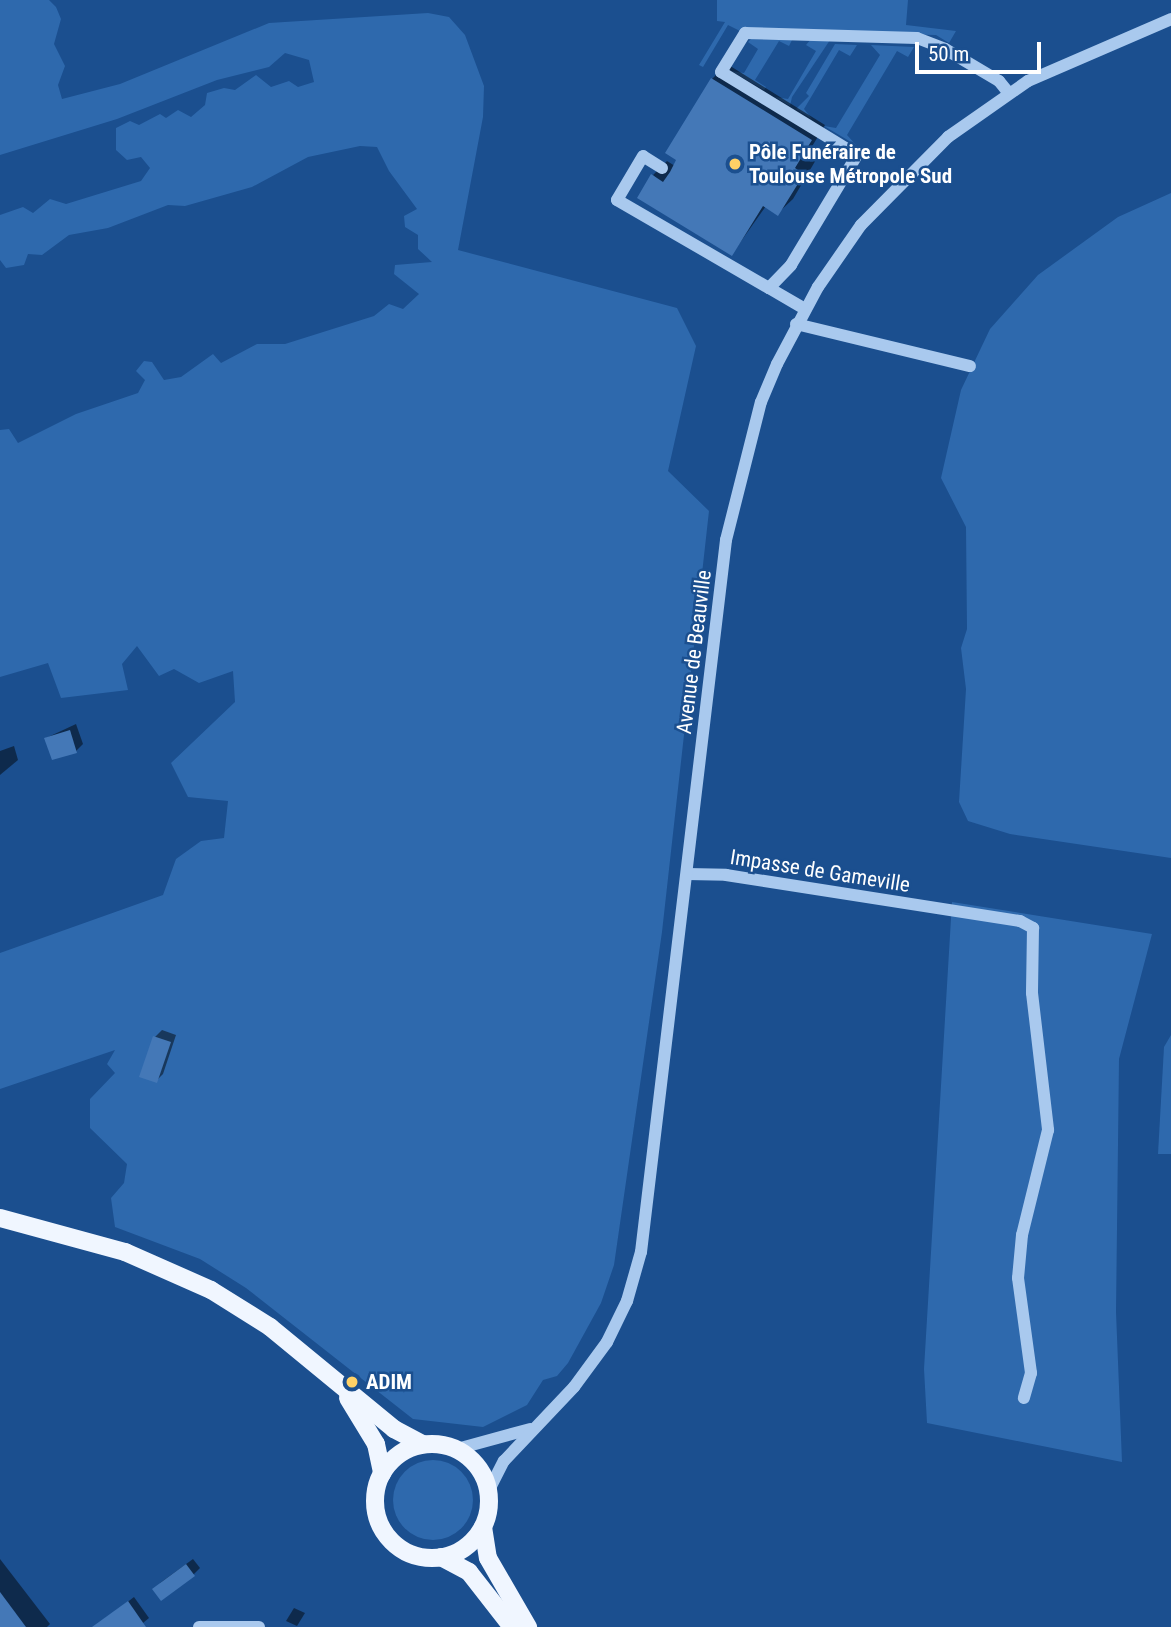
<!DOCTYPE html>
<meta charset="utf-8">
<style>
body{margin:0}
#map{position:relative;width:1171px;height:1627px;overflow:hidden;background:#1b4f8f;font-family:"Roboto Condensed",sans-serif}
div>[style]{position:absolute}
.green>*{inset:0;background:#2e69ad}
.round{border-radius:50%}
.shadow>*{inset:0;background:#0007}
.building>*{inset:0;background:#4478b7}
.minor>*{height:12px;margin:-6px;padding:0 6px;transform-origin:6px;border-radius:6px;background:#a9c9ee}
.major>*{height:18px;margin:-9px;padding:0 9px;transform-origin:9px;border-radius:9px;background:#f0f6ff}
.major>.ring{margin:-9px;padding:0;box-sizing:content-box;background:none;border:18px solid #f0f6ff;border-radius:50%}
.dots>*{width:19px;height:19px;translate:-50% -50%;box-sizing:border-box;border:4px solid #1b4f8f;border-radius:50%}
span{translate:-50% -50%;white-space:nowrap;text-align:center;line-height:1.15;-webkit-text-stroke:5px #1b4f8f;paint-order:stroke}
.poi-label{font-size:21px;color:#fff;font-weight:700}
.left{translate:0 -50%;text-align:left}
.street-label{font-size:21px;color:#fff}
.scale{position:absolute;left:915px;top:42px;width:126px;height:32px;box-sizing:border-box;border:4px solid #fff;border-top:0;padding-left:9px;font-size:21px;line-height:24px;white-space:nowrap;color:#fff;-webkit-text-stroke:5px #1b4f8f;paint-order:stroke}
</style>
<div id="map">
<div class="green">
<i style="clip-path:polygon(0 0,49px 0,56px 7px,61px 19px,54px 44px,65px 66px,58px 85px,62px 99px,120px 84px,269px 23px,428px 13px,449px 17px,465px 35px,484px 86px,483px 117px,458px 250px,677px 308px,696px 346px,668px 471px,709px 511px,662px 932px,614px 1265px,601px 1303px,568px 1363px,557px 1376px,543px 1380px,527px 1405px,483px 1427px,413px 1419px,246px 1288px,200px 1259px,115px 1227px,111px 1198px,124px 1183px,127px 1164px,90px 1128px,90px 1099px,115px 1073px,107px 1064px,115px 1050px,0 1089px,0 953px,163px 895px,176px 859px,201px 841px,224px 838px,228px 801px,188px 797px,171px 763px,235px 702px,233px 671px,199px 683px,174px 669px,159px 676px,137px 646px,122px 664px,128px 690px,61px 698px,48px 663px,0 677px,0 430px,9px 429px,18px 443px,76px 414px,138px 393px,145px 380px,136px 371px,144px 361px,152px 362px,164px 380px,181px 377px,213px 354px,221px 363px,257px 344px,285px 344px,374px 316px,389px 304px,403px 309px,419px 294px,394px 274px,395px 265px,432px 262px,418px 249px,418px 235px,405px 227px,404px 216px,417px 209px,389px 171px,377px 147px,360px 146px,308px 157px,252px 187px,185px 206px,168px 205px,108px 228px,69px 235px,42px 255px,28px 254px,24px 265px,6px 268px,0 260px,0 215px,23px 207px,33px 213px,50px 199px,66px 204px,141px 181px,150px 168px,141px 157px,127px 160px,116px 150px,116px 128px,130px 121px,139px 125px,160px 114px,166px 118px,178px 110px,191px 117px,205px 105px,207px 93px,224px 88px,235px 90px,256px 75px,271px 87px,289px 81px,298px 87px,314px 82px,309px 60px,285px 53px,269px 67px,217px 80px,117px 119px,0 155px)"></i>
<i style="clip-path:polygon(717px 0,908px 0,906px 25px,956px 31px,949px 43px,936px 35px,740px 31px,728px 25px,703px 67px,699px 65px,725px 22px,717px 21px)"></i>
<i style="clip-path:polygon(751px 39px,792px 40px,789px 46px,779px 41px,755px 80px,766px 87px,764px 90px,731px 71px,744px 73px,758px 49px,748px 42px)"></i>
<i style="clip-path:polygon(811px 39px,830px 40px,792px 97px,790px 106px,775px 97px,788px 99px,816px 51px,806px 45px)"></i>
<i style="clip-path:polygon(835px 44px,857px 45px,850px 56px,839px 50px,804px 109px,812px 119px,796px 109px,809px 96px,806px 93px)"></i>
<i style="clip-path:polygon(871px 45px,914px 47px,908px 57px,897px 51px,847px 135px,856px 145px,824px 126px,836px 128px,880px 55px)"></i>
<i style="clip-path:polygon(1171px 193px,1171px 858px,1010px 834px,968px 821px,959px 802px,966px 689px,961px 648px,967px 629px,966px 527px,941px 478px,961px 390px,990px 329px,1038px 275px,1118px 217px)"></i>
<i style="clip-path:polygon(952px 902px,1152px 934px,1119px 1059px,1116px 1312px,1122px 1462px,927px 1423px,924px 1369px)"></i>
<i style="clip-path:polygon(1171px 1035px,1171px 1154px,1158px 1154px,1164px 1047px)"></i>
<i class="round" style="left:393px;top:1460px;width:80px;height:80px"></i>
</div>
<div class="shadow">
<i style="clip-path:polygon(727px 64px,825px 125px,808px 153px,817px 158px,793px 199px,778px 213px,766px 206px,732px 254px,653px 175px,667px 161px,675px 166px,678px 159px,667px 153px,712px 79px)"></i>
<i style="clip-path:polygon(76px 724px,83px 744px,76px 751px,46px 738px)"></i>
<i style="clip-path:polygon(14px 746px,18px 760px,0 775px,0 751px)"></i>
<i style="clip-path:polygon(162px 1030px,176px 1035px,163px 1074px,156px 1081px,155px 1037px)"></i>
<i style="clip-path:polygon(0 1559px,50px 1624px,47px 1627px,0 1627px)"></i>
<i style="clip-path:polygon(193px 1559px,200px 1568px,194px 1574px,160px 1583px)"></i>
<i style="clip-path:polygon(134px 1597px,149px 1618px,143px 1623px,138px 1627px,95px 1627px)"></i>
<i style="clip-path:polygon(294px 1608px,305px 1613px,297px 1626px,286px 1621px)"></i>
</div>
<div class="building">
<i style="clip-path:polygon(711px 78px,812px 140px,795px 168px,804px 174px,778px 216px,763px 206px,732px 256px,637px 198px,651px 174px,663px 182px,670px 172px,676px 160px,665px 153px)"></i>
<i style="clip-path:polygon(70px 730px,77px 753px,52px 760px,44px 738px)"></i>
<i style="clip-path:polygon(153px 1036px,171px 1042px,157px 1083px,139px 1077px)"></i>
<i style="clip-path:polygon(186px 1564px,195px 1576px,161px 1601px,152px 1589px)"></i>
<i style="clip-path:polygon(0 1592px,26px 1627px,0 1627px)"></i>
<i style="clip-path:polygon(128px 1601px,146px 1627px,92px 1627px)"></i>
</div>
<div class="minor">
<i style="left:662px;top:168px;width:22px;rotate:-148deg"></i>
<i style="left:643px;top:156px;width:51px;rotate:120.6deg"></i>
<i style="left:617px;top:200px;width:176px;rotate:30.1deg"></i>
<i style="left:805px;top:309px;width:42px;rotate:-149.7deg"></i>
<i style="left:769px;top:288px;width:32px;rotate:-46deg"></i>
<i style="left:791px;top:265px;width:128px;rotate:-59deg"></i>
<i style="left:857px;top:155px;width:159px;rotate:-148.6deg"></i>
<i style="left:721px;top:72px;width:46px;rotate:-58.4deg"></i>
<i style="left:745px;top:33px;width:172px;rotate:1.7deg"></i>
<i style="left:917px;top:38px;width:30px;rotate:21deg"></i>
<i style="left:945px;top:49px;width:63px;rotate:30.7deg"></i>
<i style="left:999px;top:81px;width:14px;rotate:51deg"></i>
<i style="left:796px;top:324px;width:179px;rotate:13.6deg"></i>
<i style="left:687px;top:874px;width:39px;rotate:1deg"></i>
<i style="left:726px;top:875px;width:298px;rotate:8.9deg"></i>
<i style="left:1020px;top:921px;width:15px;rotate:28deg"></i>
<i style="left:1033px;top:928px;width:65px;rotate:90.9deg"></i>
<i style="left:1032px;top:993px;width:138px;rotate:83.3deg"></i>
<i style="left:1048px;top:1130px;width:108px;rotate:103.9deg"></i>
<i style="left:1022px;top:1235px;width:43px;rotate:95.3deg"></i>
<i style="left:1018px;top:1278px;width:96px;rotate:82.2deg"></i>
<i style="left:1031px;top:1373px;width:26px;rotate:106deg"></i>
<i style="left:457px;top:1449px;width:76px;rotate:-15.3deg"></i>
<i style="left:489px;top:1490px;width:33px;rotate:-63deg"></i>
<i style="left:504px;top:1461px;width:102px;rotate:-46.6deg"></i>
<i style="left:574px;top:1387px;width:56px;rotate:-53.7deg"></i>
<i style="left:607px;top:1342px;width:46px;rotate:-64deg"></i>
<i style="left:627px;top:1301px;width:51px;rotate:-74.1deg"></i>
<i style="left:641px;top:1252px;width:717px;rotate:-83.19deg"></i>
<i style="left:726px;top:540px;width:142px;rotate:-75.8deg"></i>
<i style="left:761px;top:402px;width:41px;rotate:-67.2deg"></i>
<i style="left:777px;top:364px;width:87px;rotate:-62deg"></i>
<i style="left:818px;top:287px;width:75px;rotate:-55.3deg"></i>
<i style="left:861px;top:225px;width:124px;rotate:-45.3deg"></i>
<i style="left:948px;top:137px;width:98px;rotate:-35deg"></i>
<i style="left:1028px;top:81px;width:156px;rotate:-23.4deg"></i>
<i style="left:199px;top:1627px;width:60px"></i>
</div>
<div class="major">
<i style="left:0;top:1218px;width:130px;rotate:15.2deg"></i>
<i style="left:125px;top:1252px;width:94px;rotate:23.8deg"></i>
<i style="left:211px;top:1290px;width:70px;rotate:32.1deg"></i>
<i style="left:270px;top:1327px;width:161px;rotate:39.4deg"></i>
<i style="left:394px;top:1429px;width:32px;rotate:28deg"></i>
<i style="left:348px;top:1398px;width:54px;rotate:58.7deg"></i>
<i style="left:376px;top:1444px;width:30px;rotate:78deg"></i>
<i class="ring" style="left:375px;top:1444px;width:96px;height:96px"></i>
<i style="left:483px;top:1527px;width:31px;rotate:81deg"></i>
<i style="left:488px;top:1558px;width:80px;rotate:59.9deg"></i>
<i style="left:441px;top:1557px;width:32px;rotate:28deg"></i>
<i style="left:469px;top:1572px;width:70px;rotate:52deg"></i>
</div>
<div class="dots">
<i style="left:735px;top:164px;background:#ffd166"></i>
<i style="left:352px;top:1382px;background:#ffd166"></i>
</div>
<div class="poi-label">
<span class="left" style="left:749px;top:164px">Pôle Funéraire de<br>Toulouse Métropole Sud</span>
<span class="left" style="left:366px;top:1382px">ADIM</span>
</div>
<div class="street-label">
<span style="left:694px;top:652px;rotate:-83deg">Avenue de Beauville</span>
<span style="left:820px;top:871px;rotate:9deg">Impasse de Gameville</span>
</div>
<div class="scale">50 m</div>
</div>
